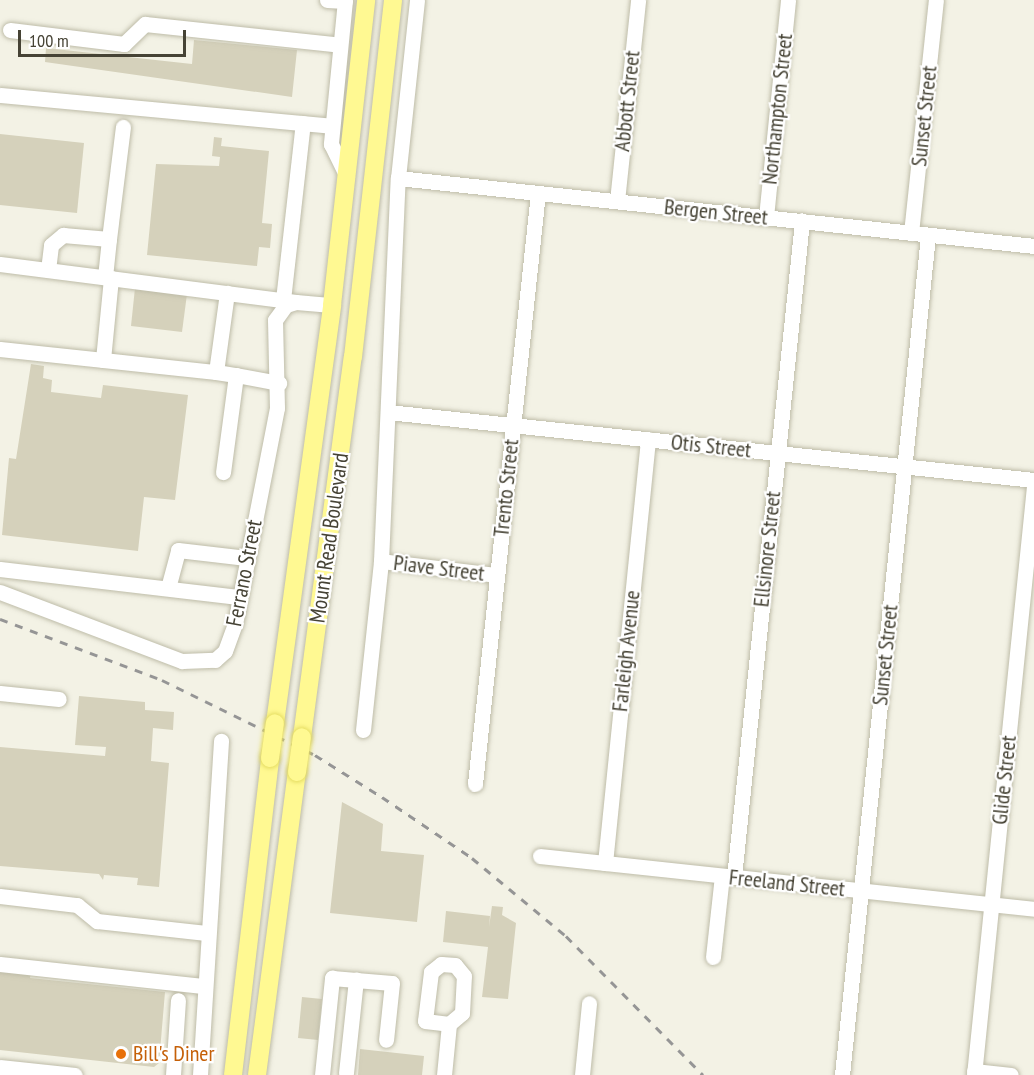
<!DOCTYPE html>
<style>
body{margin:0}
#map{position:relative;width:1034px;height:1075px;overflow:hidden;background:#f3f2e5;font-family:"PT Sans Narrow",sans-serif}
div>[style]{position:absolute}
.building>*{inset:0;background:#d5d1bb}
.roads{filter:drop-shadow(0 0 2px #bebca8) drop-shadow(0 0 2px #bebca8)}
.minor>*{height:15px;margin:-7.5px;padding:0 7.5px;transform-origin:7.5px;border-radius:7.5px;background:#fff}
.major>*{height:18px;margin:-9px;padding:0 9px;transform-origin:9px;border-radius:9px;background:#fff992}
.rail>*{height:3px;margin-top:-1.5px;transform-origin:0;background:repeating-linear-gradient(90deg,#959595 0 8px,transparent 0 16px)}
.bridges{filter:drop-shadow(0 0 2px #e5dc61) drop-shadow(0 0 2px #e5dc61)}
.major-bridge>*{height:18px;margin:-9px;padding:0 9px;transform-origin:9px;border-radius:9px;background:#fff992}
.dots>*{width:16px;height:16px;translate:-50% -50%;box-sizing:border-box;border:3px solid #fff;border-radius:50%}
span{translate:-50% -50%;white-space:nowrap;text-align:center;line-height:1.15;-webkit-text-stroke:4.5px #fff;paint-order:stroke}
.street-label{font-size:22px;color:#464335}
.food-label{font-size:22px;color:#c56008}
.left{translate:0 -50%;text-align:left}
.scale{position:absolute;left:18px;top:30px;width:168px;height:27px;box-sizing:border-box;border:3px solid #464335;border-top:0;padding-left:8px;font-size:18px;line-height:21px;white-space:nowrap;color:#464335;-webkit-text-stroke:4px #fff;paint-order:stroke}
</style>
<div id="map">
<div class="building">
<i style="clip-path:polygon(194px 40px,297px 50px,292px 97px,45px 62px,46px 48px,192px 64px)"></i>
<i style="clip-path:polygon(0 134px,84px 143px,77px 213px,0 205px)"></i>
<i style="clip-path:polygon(214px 137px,222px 138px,221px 146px,269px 151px,262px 223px,272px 224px,270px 248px,259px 247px,257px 266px,147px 255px,156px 164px,219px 166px,220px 157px,212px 156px)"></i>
<i style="clip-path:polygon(135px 288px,187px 294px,182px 332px,131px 326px)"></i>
<i style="clip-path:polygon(31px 364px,44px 366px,43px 378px,52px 380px,51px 392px,101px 398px,103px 385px,188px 395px,175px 500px,144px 497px,138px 551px,2px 535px,9px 458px,16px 459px)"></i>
<i style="clip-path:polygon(79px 696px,145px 702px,145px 710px,174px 712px,173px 730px,153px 728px,151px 761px,169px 763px,159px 887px,137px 885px,138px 878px,104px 875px,103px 880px,99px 874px,0 866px,0 747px,105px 756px,106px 747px,75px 745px)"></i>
<i style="clip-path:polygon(342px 802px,383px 824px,381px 851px,424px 855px,417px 922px,330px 913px)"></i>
<i style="clip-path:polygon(492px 906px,503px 907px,502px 915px,516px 923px,508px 999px,482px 997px,488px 947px,443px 942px,446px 911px,490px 916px,489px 927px)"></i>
<i style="clip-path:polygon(0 969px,31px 972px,30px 978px,165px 992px,159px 1063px,154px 1067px,0 1050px)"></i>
<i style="clip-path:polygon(302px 997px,322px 999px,318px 1040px,298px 1038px)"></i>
<i style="clip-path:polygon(360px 1049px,424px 1056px,422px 1075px,358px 1075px)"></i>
</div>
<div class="roads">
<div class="minor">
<i style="left:327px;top:0;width:18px;rotate:3deg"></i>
<i style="left:345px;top:0;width:145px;rotate:95.6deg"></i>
<i style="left:331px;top:144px;width:37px;rotate:64deg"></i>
<i style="left:10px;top:30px;width:115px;rotate:7deg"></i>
<i style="left:124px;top:44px;width:29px;rotate:-44deg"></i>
<i style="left:145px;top:24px;width:196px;rotate:6.1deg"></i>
<i style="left:0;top:95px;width:333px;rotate:5.3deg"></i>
<i style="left:398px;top:178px;width:640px;rotate:6.1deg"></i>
<i style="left:617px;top:201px;width:202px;rotate:-84deg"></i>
<i style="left:766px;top:217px;width:218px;rotate:-84.2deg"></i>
<i style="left:911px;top:233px;width:234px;rotate:-83.9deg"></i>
<i style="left:109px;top:239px;width:113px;rotate:-82.9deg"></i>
<i style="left:0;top:264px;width:298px;rotate:7.3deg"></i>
<i style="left:48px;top:270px;width:25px;rotate:-83deg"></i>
<i style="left:51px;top:245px;width:16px;rotate:-40deg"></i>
<i style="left:63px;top:235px;width:46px;rotate:5deg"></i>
<i style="left:109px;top:239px;width:38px;rotate:96deg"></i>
<i style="left:111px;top:278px;width:82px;rotate:95.6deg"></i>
<i style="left:103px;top:360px;width:114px;rotate:6.1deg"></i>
<i style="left:216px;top:372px;width:80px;rotate:-82.1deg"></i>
<i style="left:283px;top:300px;width:178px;rotate:-83.6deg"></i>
<i style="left:0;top:349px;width:104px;rotate:6.1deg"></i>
<i style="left:216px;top:372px;width:20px;rotate:9deg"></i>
<i style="left:236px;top:375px;width:98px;rotate:97.6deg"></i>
<i style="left:236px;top:375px;width:44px;rotate:10.5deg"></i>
<i style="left:388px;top:412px;width:650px;rotate:6.01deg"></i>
<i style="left:381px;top:561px;width:116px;rotate:6.9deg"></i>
<i style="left:0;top:569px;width:242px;rotate:6.7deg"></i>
<i style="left:168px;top:588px;width:39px;rotate:-75deg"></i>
<i style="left:178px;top:550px;width:69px;rotate:6.6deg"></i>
<i style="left:0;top:592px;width:195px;rotate:20.8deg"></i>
<i style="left:182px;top:661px;width:33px;rotate:-2deg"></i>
<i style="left:215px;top:660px;width:13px;rotate:-42deg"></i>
<i style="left:225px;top:651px;width:29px;rotate:-70deg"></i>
<i style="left:235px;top:624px;width:220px;rotate:-79deg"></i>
<i style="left:277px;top:408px;width:88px;rotate:-91.3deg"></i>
<i style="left:275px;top:320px;width:19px;rotate:-54deg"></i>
<i style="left:286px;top:305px;width:10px;rotate:-17deg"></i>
<i style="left:296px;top:302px;width:36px;rotate:5deg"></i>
<i style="left:0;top:693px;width:59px;rotate:5.8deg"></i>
<i style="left:363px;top:730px;width:170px;rotate:-83.9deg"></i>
<i style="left:381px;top:561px;width:383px;rotate:-87.5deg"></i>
<i style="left:398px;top:178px;width:179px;rotate:-83.9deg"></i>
<i style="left:475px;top:784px;width:594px;rotate:-83.92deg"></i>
<i style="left:540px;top:856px;width:497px;rotate:6.1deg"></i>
<i style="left:605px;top:863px;width:426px;rotate:-84.2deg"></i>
<i style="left:734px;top:877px;width:660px;rotate:-84.08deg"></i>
<i style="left:0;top:896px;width:78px;rotate:6.7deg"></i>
<i style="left:77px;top:905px;width:26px;rotate:39deg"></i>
<i style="left:97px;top:921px;width:110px;rotate:6.3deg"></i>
<i style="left:713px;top:957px;width:81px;rotate:-83.7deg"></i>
<i style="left:0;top:964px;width:204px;rotate:6.2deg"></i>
<i style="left:0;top:1067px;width:75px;rotate:6.1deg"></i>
<i style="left:974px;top:1071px;width:37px;rotate:6deg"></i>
<i style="left:346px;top:1073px;width:94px;rotate:-83.9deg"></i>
<i style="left:173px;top:1075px;width:75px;rotate:-86.2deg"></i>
<i style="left:200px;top:1075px;width:335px;rotate:-86.4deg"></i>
<i style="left:322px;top:1075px;width:98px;rotate:-84.1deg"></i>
<i style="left:332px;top:978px;width:60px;rotate:4.8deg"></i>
<i style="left:392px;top:983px;width:57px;rotate:96deg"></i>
<i style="left:444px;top:1075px;width:51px;rotate:-84.4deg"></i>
<i style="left:449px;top:1024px;width:17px;rotate:-40deg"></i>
<i style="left:462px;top:1013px;width:37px;rotate:-87deg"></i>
<i style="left:464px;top:976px;width:14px;rotate:-129deg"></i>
<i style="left:455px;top:965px;width:14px;rotate:-176deg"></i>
<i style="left:441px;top:964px;width:13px;rotate:141deg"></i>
<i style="left:431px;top:972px;width:49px;rotate:97deg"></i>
<i style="left:425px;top:1021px;width:24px;rotate:7deg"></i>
<i style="left:582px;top:1075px;width:72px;rotate:-84.4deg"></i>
<i style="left:842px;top:1075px;width:844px;rotate:-84.15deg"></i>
<i style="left:974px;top:1075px;width:592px;rotate:-84.18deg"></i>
</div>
<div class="major">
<i style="left:275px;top:723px;width:422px;rotate:-82.2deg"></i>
<i style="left:332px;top:305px;width:307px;rotate:-83.6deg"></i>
<i style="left:302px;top:737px;width:383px;rotate:-82.4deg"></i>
<i style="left:353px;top:357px;width:359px;rotate:-83.6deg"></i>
<i style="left:233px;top:1075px;width:319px;rotate:-83.3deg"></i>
<i style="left:257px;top:1075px;width:306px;rotate:-82.5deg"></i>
</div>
</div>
<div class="rail">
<i style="left:0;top:619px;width:173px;rotate:20.6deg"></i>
<i style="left:162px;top:680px;width:170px;rotate:26.1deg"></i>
<i style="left:315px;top:755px;width:79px;rotate:32.1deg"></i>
<i style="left:382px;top:797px;width:109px;rotate:34.1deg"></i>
<i style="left:472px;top:858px;width:122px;rotate:39.7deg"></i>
<i style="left:566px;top:936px;width:195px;rotate:45.4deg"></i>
</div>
<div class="bridges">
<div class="major-bridge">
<i style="left:270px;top:758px;width:35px;rotate:-82deg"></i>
<i style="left:297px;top:772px;width:35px;rotate:-82deg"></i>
</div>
</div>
<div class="dots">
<i style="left:121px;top:1054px;background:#e8710a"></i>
</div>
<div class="street-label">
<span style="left:627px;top:101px;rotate:-84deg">Abbott Street</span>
<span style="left:777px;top:109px;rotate:-84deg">Northampton Street</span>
<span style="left:924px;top:116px;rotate:-84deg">Sunset Street</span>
<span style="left:716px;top:212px;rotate:6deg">Bergen Street</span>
<span style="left:711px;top:446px;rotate:6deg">Otis Street</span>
<span style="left:506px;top:488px;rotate:-84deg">Trento Street</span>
<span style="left:329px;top:538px;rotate:-82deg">Mount Read Boulevard</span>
<span style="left:767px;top:549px;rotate:-84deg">Ellsinore Street</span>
<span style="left:439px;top:568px;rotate:7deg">Piave Street</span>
<span style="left:244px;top:573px;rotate:-79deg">Ferrano Street</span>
<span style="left:626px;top:651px;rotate:-84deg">Farleigh Avenue</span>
<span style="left:885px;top:655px;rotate:-84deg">Sunset Street</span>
<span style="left:1004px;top:780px;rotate:-84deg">Glide Street</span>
<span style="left:787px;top:883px;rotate:6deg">Freeland Street</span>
</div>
<div class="food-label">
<span class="left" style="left:133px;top:1054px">Bill's Diner</span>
</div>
<div class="scale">100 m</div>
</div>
